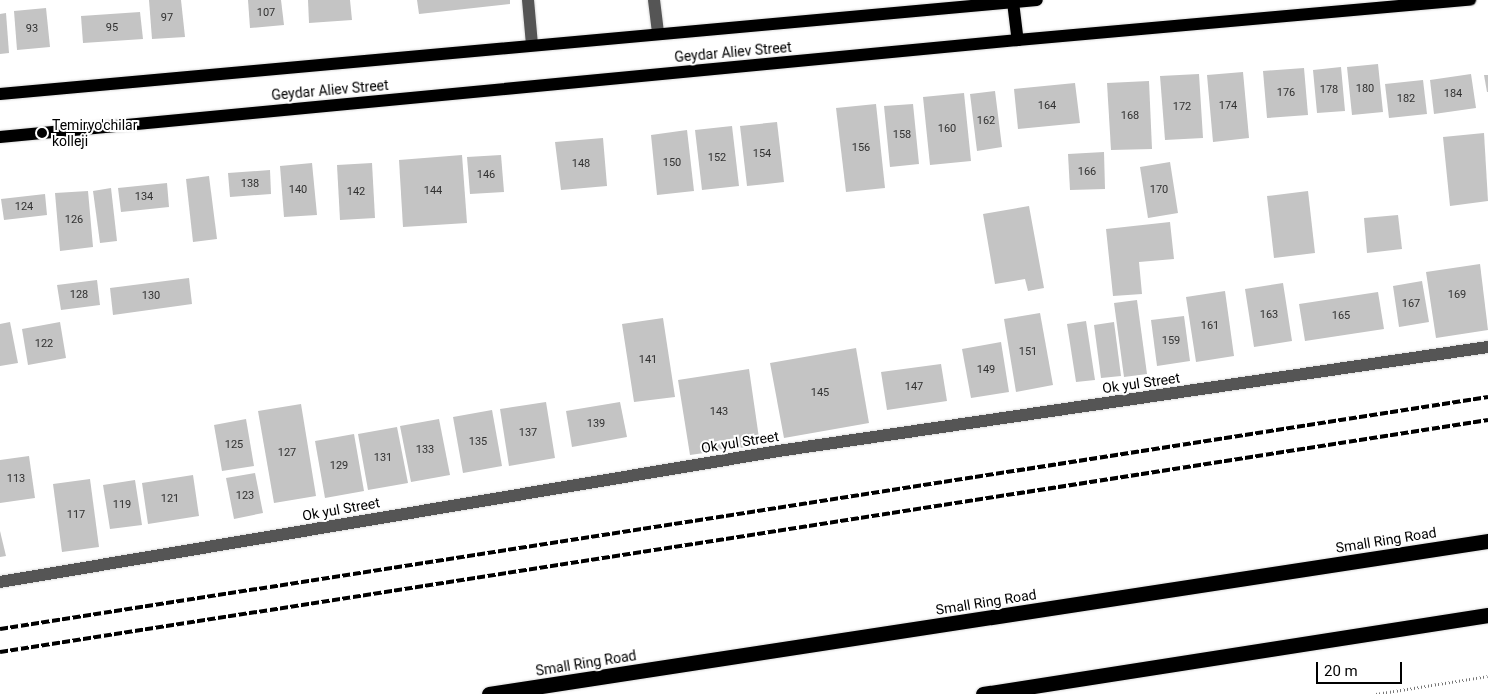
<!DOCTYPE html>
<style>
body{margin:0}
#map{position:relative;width:1488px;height:694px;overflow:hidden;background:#fff;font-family:Roboto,sans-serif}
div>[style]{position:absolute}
.building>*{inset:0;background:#c4c4c4}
.path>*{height:3px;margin-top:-1.5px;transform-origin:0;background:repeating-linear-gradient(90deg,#777 0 1px,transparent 0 3.5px)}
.roads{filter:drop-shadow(0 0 1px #dbdbdb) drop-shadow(0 0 1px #dbdbdb)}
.minor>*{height:12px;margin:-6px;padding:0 6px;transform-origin:6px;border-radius:6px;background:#555}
.major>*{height:12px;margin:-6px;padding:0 6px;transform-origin:6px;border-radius:6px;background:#000}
.highway>*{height:15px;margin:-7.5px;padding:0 7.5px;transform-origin:7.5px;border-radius:7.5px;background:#000}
.rail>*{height:4px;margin-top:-2px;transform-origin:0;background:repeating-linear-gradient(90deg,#000 0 8px,transparent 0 10.5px)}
.dots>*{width:14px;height:14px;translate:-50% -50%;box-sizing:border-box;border:2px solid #fff;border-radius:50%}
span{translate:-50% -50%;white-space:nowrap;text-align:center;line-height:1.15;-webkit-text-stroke:4px #fff;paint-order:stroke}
.number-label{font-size:11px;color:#313131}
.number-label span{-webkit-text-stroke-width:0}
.street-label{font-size:14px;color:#000}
.poi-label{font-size:14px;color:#000}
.left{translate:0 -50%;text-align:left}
.scale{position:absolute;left:1316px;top:662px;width:86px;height:22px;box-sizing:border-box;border:2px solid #000;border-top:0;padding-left:6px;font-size:15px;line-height:18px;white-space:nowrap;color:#000;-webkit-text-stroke:4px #fff;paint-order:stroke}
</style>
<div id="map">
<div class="building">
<i style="clip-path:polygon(149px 0,181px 0,185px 37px,152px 39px)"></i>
<i style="clip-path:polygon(248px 0,281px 0,284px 25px,250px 28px)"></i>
<i style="clip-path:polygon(308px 0,350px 0,352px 20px,309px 23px)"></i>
<i style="clip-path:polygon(417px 0,510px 0,510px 4px,419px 14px)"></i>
<i style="clip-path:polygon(46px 8px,50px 47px,17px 50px,14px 11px)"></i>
<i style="clip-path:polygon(140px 12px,143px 39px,83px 43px,81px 16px)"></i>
<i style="clip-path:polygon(6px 13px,9px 53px,0 54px,0 14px)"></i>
<i style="clip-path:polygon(1378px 64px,1383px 112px,1352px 115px,1347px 67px)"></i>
<i style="clip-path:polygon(1341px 67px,1345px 111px,1317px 113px,1313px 70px)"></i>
<i style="clip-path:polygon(1304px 68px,1308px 115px,1267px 118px,1263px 71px)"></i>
<i style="clip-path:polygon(1243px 72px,1249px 138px,1213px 142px,1207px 75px)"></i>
<i style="clip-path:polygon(1199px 74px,1203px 138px,1165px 140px,1160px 76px)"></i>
<i style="clip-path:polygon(1471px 74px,1476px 108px,1434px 114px,1430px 80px)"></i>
<i style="clip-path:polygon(1484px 75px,1488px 75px,1488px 92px,1487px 92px)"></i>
<i style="clip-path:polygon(1423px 80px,1427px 114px,1389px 118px,1385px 84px)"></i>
<i style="clip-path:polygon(1149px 81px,1152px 149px,1111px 150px,1107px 83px)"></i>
<i style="clip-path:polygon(1075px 83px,1080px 123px,1018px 129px,1014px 89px)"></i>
<i style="clip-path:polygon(995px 91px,1002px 147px,977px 151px,970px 94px)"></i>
<i style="clip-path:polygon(964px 93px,971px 161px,930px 165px,923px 97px)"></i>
<i style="clip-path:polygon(876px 104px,885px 188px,846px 192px,836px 108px)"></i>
<i style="clip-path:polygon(913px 104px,919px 164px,890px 167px,884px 106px)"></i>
<i style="clip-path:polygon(777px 122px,784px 182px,747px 186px,740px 126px)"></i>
<i style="clip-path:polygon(732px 126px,739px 186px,702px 190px,695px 130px)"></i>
<i style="clip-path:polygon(687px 130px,694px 191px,657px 195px,651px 135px)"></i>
<i style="clip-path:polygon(1484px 133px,1488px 201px,1450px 206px,1443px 137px)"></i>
<i style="clip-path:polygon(603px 138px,607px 186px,561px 190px,555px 142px)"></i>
<i style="clip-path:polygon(1104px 152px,1105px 189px,1070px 190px,1068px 154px)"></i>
<i style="clip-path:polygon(462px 155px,467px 223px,403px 227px,399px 160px)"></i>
<i style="clip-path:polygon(501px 155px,504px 192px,470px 194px,467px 157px)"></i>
<i style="clip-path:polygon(1170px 162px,1178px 213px,1148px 218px,1140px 167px)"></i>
<i style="clip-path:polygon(312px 163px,317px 215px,284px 217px,280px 166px)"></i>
<i style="clip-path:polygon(372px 163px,375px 218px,340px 220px,337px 165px)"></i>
<i style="clip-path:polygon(270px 170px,271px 194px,230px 197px,228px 173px)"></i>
<i style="clip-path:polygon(209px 176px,217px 239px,193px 242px,186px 179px)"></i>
<i style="clip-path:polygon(167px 183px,169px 207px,121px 212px,118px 188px)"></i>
<i style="clip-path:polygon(111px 188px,117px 241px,100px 243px,93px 191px)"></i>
<i style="clip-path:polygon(88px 191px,93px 247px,60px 251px,55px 193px)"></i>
<i style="clip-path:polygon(1308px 191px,1315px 253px,1274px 258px,1267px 196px)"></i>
<i style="clip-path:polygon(45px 194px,47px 215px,4px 220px,1px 199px)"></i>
<i style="clip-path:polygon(1029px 206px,1044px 288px,1028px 291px,1025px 279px,995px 284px,983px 214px)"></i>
<i style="clip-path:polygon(1398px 215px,1402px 249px,1367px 253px,1364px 218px)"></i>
<i style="clip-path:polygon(1170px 222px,1174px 259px,1139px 262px,1142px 294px,1113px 296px,1106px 229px)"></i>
<i style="clip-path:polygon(1480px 264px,1488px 330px,1436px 338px,1426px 272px)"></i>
<i style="clip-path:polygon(189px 278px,192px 304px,113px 315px,110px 288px)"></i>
<i style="clip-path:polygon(97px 280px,100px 305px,61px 310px,57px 285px)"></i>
<i style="clip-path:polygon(1422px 281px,1429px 322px,1399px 327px,1393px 286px)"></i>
<i style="clip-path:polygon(1283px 283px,1292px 341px,1254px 347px,1245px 289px)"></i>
<i style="clip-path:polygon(1225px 291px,1234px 356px,1196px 362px,1186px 297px)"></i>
<i style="clip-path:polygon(1378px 292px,1384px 329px,1305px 341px,1299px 304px)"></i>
<i style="clip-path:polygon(1137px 300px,1147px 374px,1124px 377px,1114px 303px)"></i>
<i style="clip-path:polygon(1040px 313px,1053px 385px,1016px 392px,1004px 319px)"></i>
<i style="clip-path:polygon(1184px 316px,1190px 361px,1157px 366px,1151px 320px)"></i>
<i style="clip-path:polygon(663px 318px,675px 397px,634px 402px,622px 324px)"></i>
<i style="clip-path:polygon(1086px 321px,1095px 380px,1076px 382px,1067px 324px)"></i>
<i style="clip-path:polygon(10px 322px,18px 363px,0 366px,0 324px)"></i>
<i style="clip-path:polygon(60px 322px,66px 358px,28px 365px,22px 329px)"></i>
<i style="clip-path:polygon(1114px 322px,1121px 376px,1101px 378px,1094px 325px)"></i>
<i style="clip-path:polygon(1001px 342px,1009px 392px,971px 398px,962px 349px)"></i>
<i style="clip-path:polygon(856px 348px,869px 423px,784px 438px,770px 363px)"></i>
<i style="clip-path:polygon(941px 364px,947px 401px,887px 410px,881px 372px)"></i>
<i style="clip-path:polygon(749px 369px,760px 445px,690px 455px,678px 380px)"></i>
<i style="clip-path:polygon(546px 402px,555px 458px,509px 466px,500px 409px)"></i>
<i style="clip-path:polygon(620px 402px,627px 437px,572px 447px,566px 411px)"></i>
<i style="clip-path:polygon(301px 404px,316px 496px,274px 503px,258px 411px)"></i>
<i style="clip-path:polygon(492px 410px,502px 466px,463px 473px,453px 417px)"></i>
<i style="clip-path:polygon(246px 419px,254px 466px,222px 471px,214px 425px)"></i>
<i style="clip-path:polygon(439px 419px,450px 475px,411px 482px,400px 426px)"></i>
<i style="clip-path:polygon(397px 427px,408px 483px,368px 490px,358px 434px)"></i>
<i style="clip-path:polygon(354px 434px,364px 491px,325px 498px,315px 441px)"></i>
<i style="clip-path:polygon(29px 456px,35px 498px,0 503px,0 460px)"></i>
<i style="clip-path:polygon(255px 473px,263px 513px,234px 519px,226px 478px)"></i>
<i style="clip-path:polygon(193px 475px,199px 516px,148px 524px,142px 483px)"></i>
<i style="clip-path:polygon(90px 479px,99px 547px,62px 552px,53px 484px)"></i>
<i style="clip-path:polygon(135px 480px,142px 525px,110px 529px,103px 485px)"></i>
<i style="clip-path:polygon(0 531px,6px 556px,0 557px)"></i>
</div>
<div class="path">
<i style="left:1376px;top:694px;width:113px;rotate:-9.1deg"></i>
</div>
<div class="roads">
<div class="minor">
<i style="left:528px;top:0;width:45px;rotate:84.9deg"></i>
<i style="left:654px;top:0;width:34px;rotate:83deg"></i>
<i style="left:0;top:582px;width:796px;rotate:-9.55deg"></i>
<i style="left:785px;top:450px;width:711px;rotate:-8.34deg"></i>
</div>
<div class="major">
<i style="left:1013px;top:2px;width:38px;rotate:83deg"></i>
<i style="left:0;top:94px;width:1041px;rotate:-5.18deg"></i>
<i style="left:0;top:137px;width:1023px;rotate:-5.44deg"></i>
<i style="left:1018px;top:40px;width:454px;rotate:-5.1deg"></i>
</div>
<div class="highway">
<i style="left:489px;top:694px;width:1011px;rotate:-8.71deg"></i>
<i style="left:983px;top:694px;width:511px;rotate:-8.89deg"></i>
</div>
</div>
<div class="rail">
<i style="left:0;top:629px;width:1506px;rotate:-8.86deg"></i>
<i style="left:0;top:652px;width:1506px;rotate:-8.86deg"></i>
</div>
<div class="dots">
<i style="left:42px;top:133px;background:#000"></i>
</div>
<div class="number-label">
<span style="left:266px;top:13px">107</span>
<span style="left:167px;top:18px">97</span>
<span style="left:112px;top:28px">95</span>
<span style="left:32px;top:29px">93</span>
<span style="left:1365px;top:89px">180</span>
<span style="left:1329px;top:90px">178</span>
<span style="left:1286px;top:93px">176</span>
<span style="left:1453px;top:94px">184</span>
<span style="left:1406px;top:99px">182</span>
<span style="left:1047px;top:106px">164</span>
<span style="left:1228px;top:106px">174</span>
<span style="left:1182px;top:107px">172</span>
<span style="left:1130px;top:116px">168</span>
<span style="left:986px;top:121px">162</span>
<span style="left:947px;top:129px">160</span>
<span style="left:902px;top:135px">158</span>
<span style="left:861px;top:148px">156</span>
<span style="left:762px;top:154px">154</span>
<span style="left:717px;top:158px">152</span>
<span style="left:672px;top:163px">150</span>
<span style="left:581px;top:164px">148</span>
<span style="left:1087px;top:172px">166</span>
<span style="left:486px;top:175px">146</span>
<span style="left:250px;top:184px">138</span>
<span style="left:298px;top:190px">140</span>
<span style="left:1159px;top:190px">170</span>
<span style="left:433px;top:191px">144</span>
<span style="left:356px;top:192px">142</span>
<span style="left:144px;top:197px">134</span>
<span style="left:24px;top:207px">124</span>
<span style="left:74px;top:220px">126</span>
<span style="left:79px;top:295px">128</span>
<span style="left:1457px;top:295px">169</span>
<span style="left:151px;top:296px">130</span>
<span style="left:1411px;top:304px">167</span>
<span style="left:1269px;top:315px">163</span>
<span style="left:1341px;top:316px">165</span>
<span style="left:1210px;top:326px">161</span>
<span style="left:1171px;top:341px">159</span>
<span style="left:44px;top:344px">122</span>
<span style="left:1028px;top:352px">151</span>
<span style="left:648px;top:360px">141</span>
<span style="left:986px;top:370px">149</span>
<span style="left:914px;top:387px">147</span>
<span style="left:820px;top:393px">145</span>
<span style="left:719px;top:412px">143</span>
<span style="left:596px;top:424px">139</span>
<span style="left:528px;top:433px">137</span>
<span style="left:478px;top:442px">135</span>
<span style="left:234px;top:445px">125</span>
<span style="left:425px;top:450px">133</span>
<span style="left:287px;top:453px">127</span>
<span style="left:383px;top:458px">131</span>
<span style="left:339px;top:466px">129</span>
<span style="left:16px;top:479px">113</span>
<span style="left:245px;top:496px">123</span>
<span style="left:170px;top:499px">121</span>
<span style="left:122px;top:505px">119</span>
<span style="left:76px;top:515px">117</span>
</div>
<div class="street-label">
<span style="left:733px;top:52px;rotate:-5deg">Geydar Aliev Street</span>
<span style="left:330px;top:90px;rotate:-5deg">Geydar Aliev Street</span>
<span style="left:1141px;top:383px;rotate:-8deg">Ok yul Street</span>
<span style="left:740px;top:442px;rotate:-9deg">Ok yul Street</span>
<span style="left:341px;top:509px;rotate:-10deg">Ok yul Street</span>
<span style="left:1386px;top:540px;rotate:-9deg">Small Ring Road</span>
<span style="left:986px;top:602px;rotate:-9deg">Small Ring Road</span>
<span style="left:586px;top:663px;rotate:-9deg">Small Ring Road</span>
</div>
<div class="poi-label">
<span class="left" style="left:52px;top:133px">Temiryo'chilar<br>kolleji</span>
</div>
<div class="scale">20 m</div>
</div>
